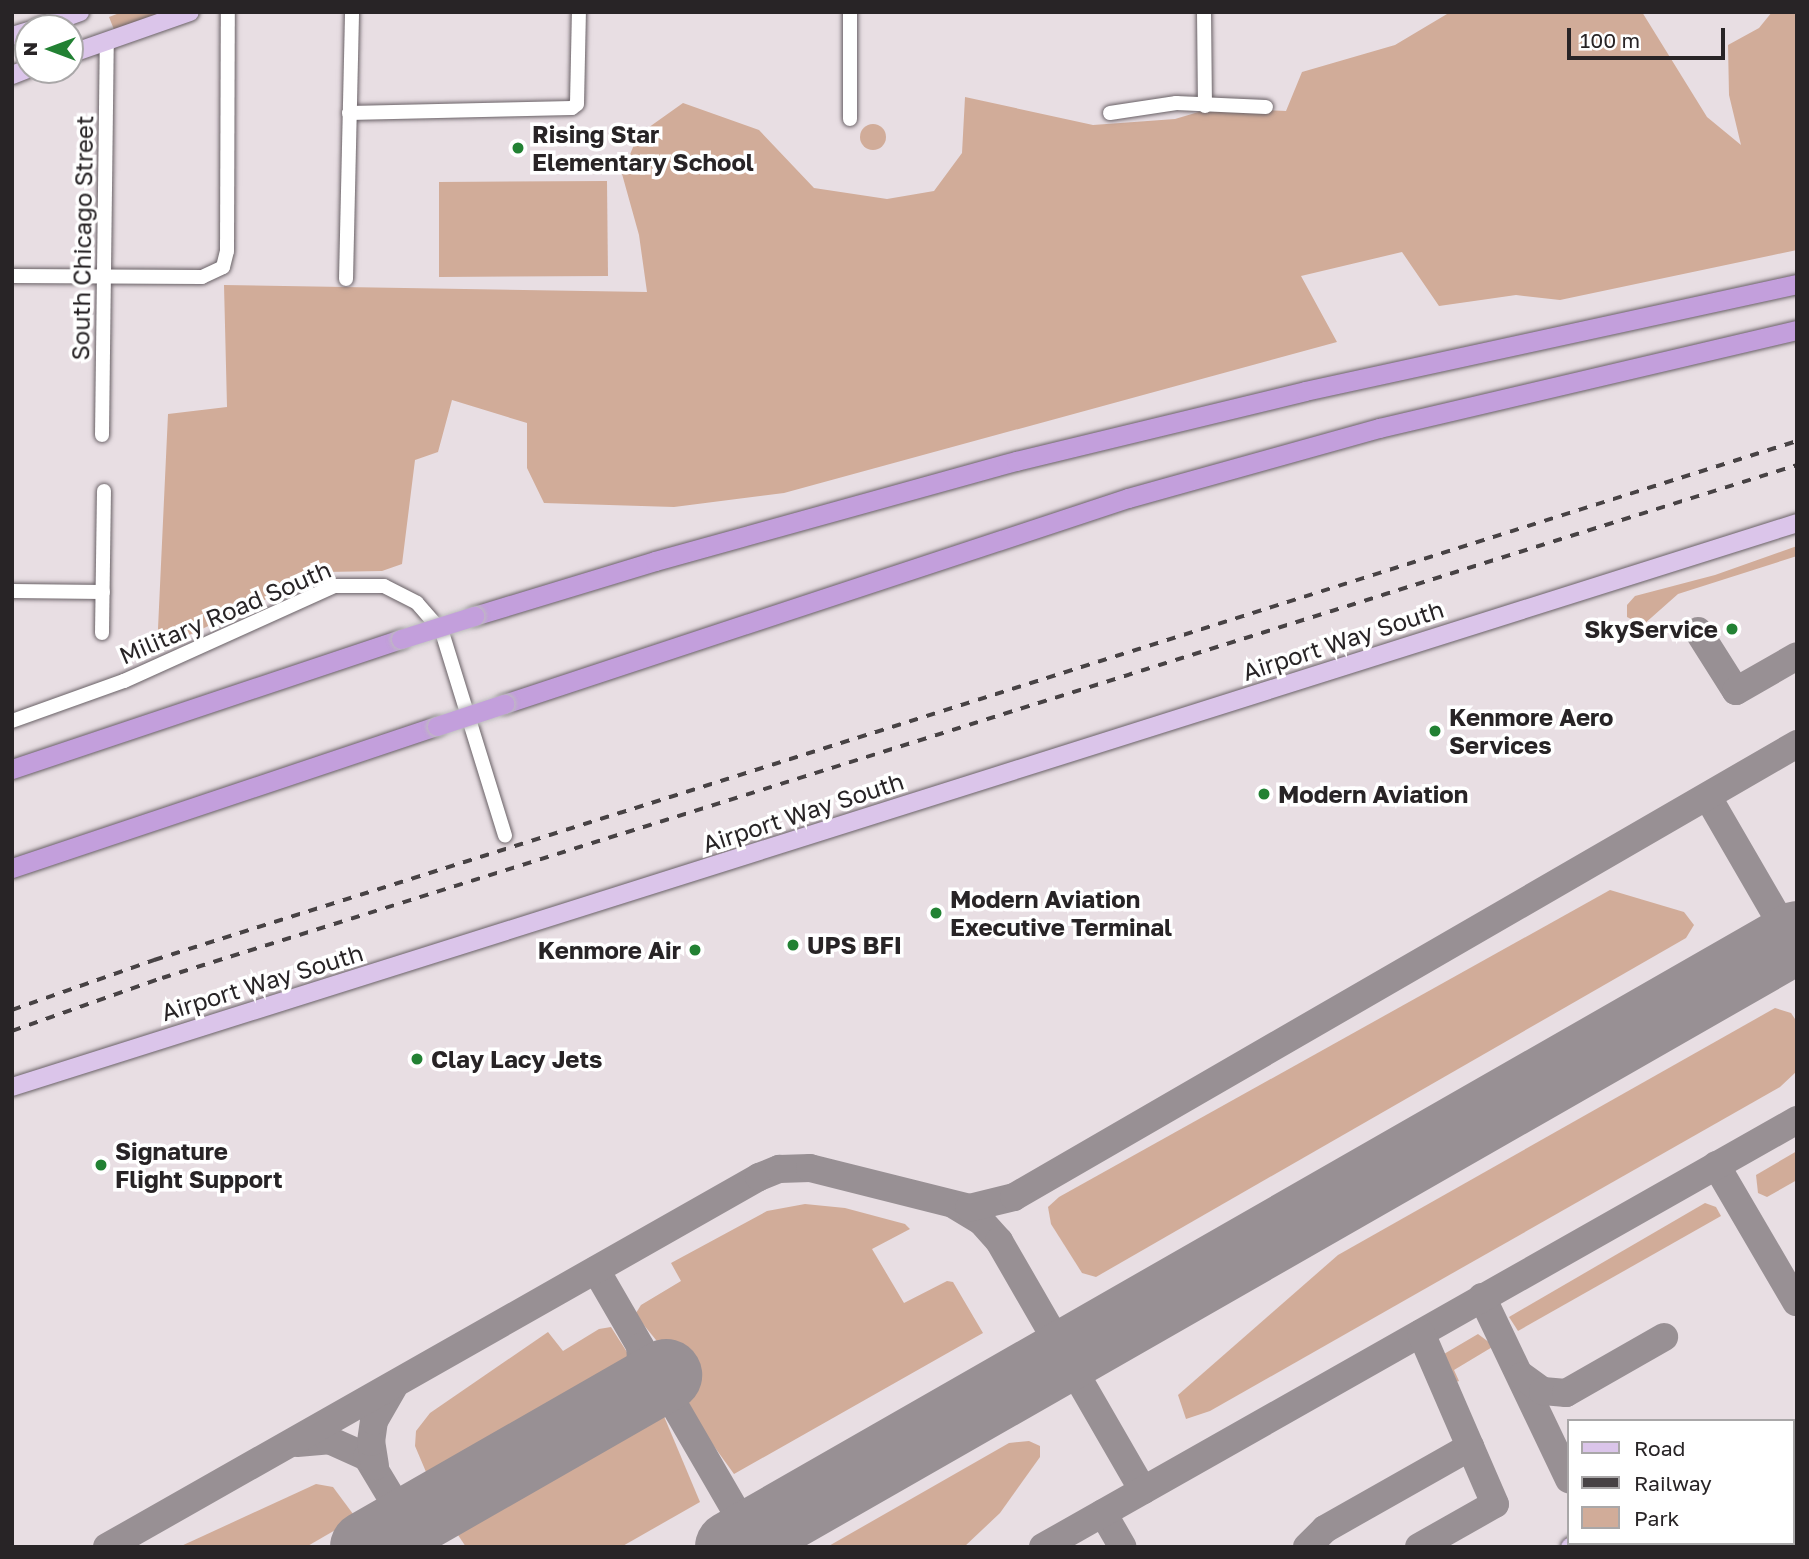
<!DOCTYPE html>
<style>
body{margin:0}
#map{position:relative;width:1809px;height:1559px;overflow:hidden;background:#e8dee3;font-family:"Golos Text",sans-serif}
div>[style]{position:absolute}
.green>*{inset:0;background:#d1ac99}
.round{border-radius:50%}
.taxiway>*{height:28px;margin:-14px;padding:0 14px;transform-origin:14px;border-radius:14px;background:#989094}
.runway>*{height:72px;margin:-36px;padding:0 36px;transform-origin:36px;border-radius:36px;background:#989094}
.roads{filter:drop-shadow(0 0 2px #696166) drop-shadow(0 0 2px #696166)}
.minor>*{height:14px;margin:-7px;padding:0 7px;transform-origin:7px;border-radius:7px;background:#fff}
.major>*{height:18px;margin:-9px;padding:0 9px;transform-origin:9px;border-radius:9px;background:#dbc5ea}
.highway>*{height:19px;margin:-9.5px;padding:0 9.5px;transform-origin:9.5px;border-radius:9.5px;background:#c39fdc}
.rail>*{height:3.5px;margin-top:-1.75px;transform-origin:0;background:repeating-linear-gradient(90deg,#474244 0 9px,transparent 0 18px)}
.bridges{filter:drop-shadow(0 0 2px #bebdbe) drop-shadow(0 0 2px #bebdbe)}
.highway-bridge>*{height:19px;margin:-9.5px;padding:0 9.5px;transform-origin:9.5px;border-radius:9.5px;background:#c39fdc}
.dots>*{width:19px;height:19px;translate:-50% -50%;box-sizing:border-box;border:4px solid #fff;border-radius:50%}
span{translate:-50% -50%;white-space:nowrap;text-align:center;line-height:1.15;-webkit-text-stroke:7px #fff;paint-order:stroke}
.poi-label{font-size:24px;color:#282426;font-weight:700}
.left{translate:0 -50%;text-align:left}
.right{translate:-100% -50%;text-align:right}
.street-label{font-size:24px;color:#282426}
.frame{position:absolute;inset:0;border:14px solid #282426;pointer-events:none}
.legend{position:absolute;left:1567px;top:1419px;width:228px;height:126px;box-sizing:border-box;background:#fff;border:2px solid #a9a7a8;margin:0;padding:9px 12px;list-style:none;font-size:21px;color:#282426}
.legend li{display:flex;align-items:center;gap:14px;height:35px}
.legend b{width:35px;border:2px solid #a9a7a8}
.north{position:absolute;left:14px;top:14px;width:70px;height:70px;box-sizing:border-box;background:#fff;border:2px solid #a9a7a8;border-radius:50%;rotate:270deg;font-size:19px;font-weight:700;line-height:28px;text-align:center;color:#282426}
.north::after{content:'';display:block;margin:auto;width:24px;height:32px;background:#228133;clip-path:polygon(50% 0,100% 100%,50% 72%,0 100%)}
.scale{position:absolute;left:1567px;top:28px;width:158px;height:32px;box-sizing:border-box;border:4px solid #282426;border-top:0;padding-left:9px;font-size:21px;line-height:24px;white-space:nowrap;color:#282426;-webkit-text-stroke:5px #fff;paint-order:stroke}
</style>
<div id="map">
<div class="green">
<i style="clip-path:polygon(122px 12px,173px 12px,115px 32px,109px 17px)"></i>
<i style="clip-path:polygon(1642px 12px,1707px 117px,1741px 145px,1729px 95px,1728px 45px,1759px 28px,1772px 12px,1797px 12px,1797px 250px,1560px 300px,1516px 295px,1439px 306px,1402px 252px,1301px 276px,1337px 342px,784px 493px,674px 507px,544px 503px,527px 468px,527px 423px,452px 400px,438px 452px,415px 460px,402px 564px,382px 571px,324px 572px,157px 650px,168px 414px,227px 407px,224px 285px,647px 292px,639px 235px,622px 174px,638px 135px,683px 103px,759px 130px,814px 188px,887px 199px,934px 191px,962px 153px,965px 97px,1093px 125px,1175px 119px,1212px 108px,1286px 111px,1302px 72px,1395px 45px,1447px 14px)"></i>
<i class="round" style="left:860px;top:124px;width:26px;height:26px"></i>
<i style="clip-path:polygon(607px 181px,608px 276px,439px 277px,439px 182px)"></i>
<i style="clip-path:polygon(1797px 546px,1797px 556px,1678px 594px,1643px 625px,1627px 617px,1627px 605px,1635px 596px,1715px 575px)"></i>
<i style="clip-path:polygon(1610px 890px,1684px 912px,1694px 925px,1686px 938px,1096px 1277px,1082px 1273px,1051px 1224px,1048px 1207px,1059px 1197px)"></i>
<i style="clip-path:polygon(1775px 1008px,1791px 1013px,1797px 1022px,1797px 1071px,1780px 1087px,1210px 1411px,1186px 1419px,1178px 1395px,1338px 1255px)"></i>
<i style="clip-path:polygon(1797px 1151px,1797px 1180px,1767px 1197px,1758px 1193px,1756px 1175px)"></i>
<i style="clip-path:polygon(1705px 1203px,1716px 1207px,1721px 1216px,1518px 1331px,1509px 1317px)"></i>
<i style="clip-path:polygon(805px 1204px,845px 1208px,905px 1224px,910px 1229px,872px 1249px,904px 1303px,947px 1281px,953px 1282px,983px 1333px,734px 1474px,682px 1402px,689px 1398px,656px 1340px,643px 1324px,638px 1325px,636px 1313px,641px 1305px,681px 1281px,671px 1263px,767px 1211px)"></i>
<i style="clip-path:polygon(611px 1327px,632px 1360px,623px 1370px,429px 1479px,415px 1446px,416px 1431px,430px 1413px,548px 1332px,563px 1351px,599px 1329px)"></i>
<i style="clip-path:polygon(1478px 1334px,1494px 1346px,1454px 1370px,1459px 1381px,1453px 1383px,1444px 1354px)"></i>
<i style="clip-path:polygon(663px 1414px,700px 1502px,621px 1547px,466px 1547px,454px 1529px)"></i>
<i style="clip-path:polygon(1029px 1441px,1040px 1446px,1040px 1457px,1000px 1513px,964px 1547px,827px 1547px,1009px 1443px)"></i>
<i style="clip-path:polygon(316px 1484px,333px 1487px,356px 1518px,306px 1547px,179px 1547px)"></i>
</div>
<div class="taxiway">
<i style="left:1698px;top:631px;width:71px;rotate:57.7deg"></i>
<i style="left:1736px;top:691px;width:70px;rotate:-29.8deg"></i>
<i style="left:1709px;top:799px;width:176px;rotate:59.9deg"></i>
<i style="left:1716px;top:1165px;width:159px;rotate:59.7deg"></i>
<i style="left:956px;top:1206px;width:29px;rotate:31deg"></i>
<i style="left:981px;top:1221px;width:27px;rotate:48deg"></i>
<i style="left:999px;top:1241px;width:288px;rotate:60deg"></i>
<i style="left:596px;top:1270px;width:307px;rotate:59.9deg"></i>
<i style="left:1482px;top:1297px;width:202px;rotate:64.5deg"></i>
<i style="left:1522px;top:1376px;width:26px;rotate:36deg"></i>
<i style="left:1543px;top:1391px;width:23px;rotate:5deg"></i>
<i style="left:1566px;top:1393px;width:113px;rotate:-29.7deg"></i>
<i style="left:623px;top:1399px;width:31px;rotate:-53deg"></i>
<i style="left:642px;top:1374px;width:27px;rotate:-94deg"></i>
<i style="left:297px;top:1443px;width:32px;rotate:-5deg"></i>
<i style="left:329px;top:1440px;width:42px;rotate:24.1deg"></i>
<i style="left:367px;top:1457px;width:105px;rotate:59deg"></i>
<i style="left:375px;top:1466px;width:24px;rotate:-99deg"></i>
<i style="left:371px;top:1442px;width:21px;rotate:-82deg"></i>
<i style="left:374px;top:1421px;width:38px;rotate:-60deg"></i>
<i style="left:1103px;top:1513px;width:39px;rotate:60deg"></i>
<i style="left:1598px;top:1543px;width:4px;rotate:63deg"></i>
<i style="left:107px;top:1547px;width:750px;rotate:-29.57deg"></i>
<i style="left:759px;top:1177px;width:22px;rotate:-22deg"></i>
<i style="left:779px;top:1169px;width:31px;rotate:-2deg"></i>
<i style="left:810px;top:1168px;width:164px;rotate:14.1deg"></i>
<i style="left:969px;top:1208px;width:46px;rotate:-13.7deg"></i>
<i style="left:1014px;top:1197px;width:905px;rotate:-30.05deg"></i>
<i style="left:1043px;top:1547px;width:867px;rotate:-29.52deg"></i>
<i style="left:1307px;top:1547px;width:25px;rotate:-45deg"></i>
<i style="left:1325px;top:1529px;width:167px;rotate:-29.5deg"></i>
<i style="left:1419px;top:1547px;width:87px;rotate:-29.5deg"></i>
<i style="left:1495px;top:1504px;width:186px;rotate:-113.4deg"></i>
</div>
<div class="runway">
<i style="left:366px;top:1547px;width:346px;rotate:-29.8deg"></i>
<i style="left:731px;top:1547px;width:1228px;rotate:-29.78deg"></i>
</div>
<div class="roads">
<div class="minor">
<i style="left:850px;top:12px;width:107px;rotate:90deg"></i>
<i style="left:1204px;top:12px;width:94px;rotate:89.4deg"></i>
<i style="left:349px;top:113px;width:223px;rotate:-1.3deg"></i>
<i style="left:572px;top:108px;width:6px;rotate:-39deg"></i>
<i style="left:577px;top:104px;width:92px;rotate:-88.8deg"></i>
<i style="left:1110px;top:113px;width:67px;rotate:-8.6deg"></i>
<i style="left:1176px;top:103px;width:90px;rotate:2.5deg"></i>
<i style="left:12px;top:276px;width:190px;rotate:0.3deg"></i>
<i style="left:202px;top:277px;width:23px;rotate:-25deg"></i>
<i style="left:223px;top:267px;width:16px;rotate:-76deg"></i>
<i style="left:227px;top:251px;width:239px;rotate:-89.8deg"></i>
<i style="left:346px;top:279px;width:267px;rotate:-88.7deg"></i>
<i style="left:102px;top:435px;width:394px;rotate:-89.3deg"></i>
<i style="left:12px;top:591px;width:91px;rotate:0.6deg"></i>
<i style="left:102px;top:633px;width:142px;rotate:-89.2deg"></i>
<i style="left:12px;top:721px;width:119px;rotate:-19.7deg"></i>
<i style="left:124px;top:681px;width:230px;rotate:-24.3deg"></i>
<i style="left:334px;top:586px;width:50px"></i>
<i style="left:384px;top:586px;width:37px;rotate:27deg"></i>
<i style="left:417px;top:603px;width:38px;rotate:49deg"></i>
<i style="left:442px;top:632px;width:213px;rotate:72.8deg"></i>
</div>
<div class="major">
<i style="left:36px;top:28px;width:47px;rotate:-20deg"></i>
<i style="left:12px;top:36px;width:17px;rotate:-17deg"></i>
<i style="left:70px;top:54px;width:127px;rotate:-19.3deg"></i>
<i style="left:12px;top:75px;width:17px;rotate:-21deg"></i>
<i style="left:12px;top:1087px;width:1872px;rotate:-17.53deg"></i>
<i style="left:1793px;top:1449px;width:4px;rotate:-27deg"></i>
<i style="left:1570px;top:1547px;width:9px;rotate:-27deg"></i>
</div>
<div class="highway">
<i style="left:474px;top:616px;width:189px;rotate:-16.9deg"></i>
<i style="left:655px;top:561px;width:375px;rotate:-15.5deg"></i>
<i style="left:1016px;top:461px;width:297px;rotate:-13.6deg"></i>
<i style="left:1305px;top:391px;width:504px;rotate:-12.27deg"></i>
<i style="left:504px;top:704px;width:657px;rotate:-18.27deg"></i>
<i style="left:1128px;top:498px;width:261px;rotate:-15.6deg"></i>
<i style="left:1379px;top:428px;width:429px;rotate:-13.2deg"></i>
<i style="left:12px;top:769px;width:410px;rotate:-18.5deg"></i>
<i style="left:12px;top:868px;width:448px;rotate:-18.5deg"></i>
</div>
</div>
<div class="rail">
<i style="left:12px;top:1010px;width:151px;rotate:-19.4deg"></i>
<i style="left:154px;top:960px;width:1723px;rotate:-17.53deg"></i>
<i style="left:12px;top:1031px;width:159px;rotate:-19.5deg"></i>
<i style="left:162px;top:978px;width:1714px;rotate:-17.42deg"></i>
<i style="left:1618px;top:1547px;width:9px;rotate:-27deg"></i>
</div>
<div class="bridges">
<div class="highway-bridge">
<i style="left:401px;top:639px;width:77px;rotate:-17.5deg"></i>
<i style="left:437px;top:726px;width:71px;rotate:-18.2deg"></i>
</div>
</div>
<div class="dots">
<i style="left:518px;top:148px;background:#228133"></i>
<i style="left:1732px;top:629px;background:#228133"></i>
<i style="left:1435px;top:731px;background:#228133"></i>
<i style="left:1264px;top:794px;background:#228133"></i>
<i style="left:936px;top:913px;background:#228133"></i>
<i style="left:793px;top:945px;background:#228133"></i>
<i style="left:695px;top:950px;background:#228133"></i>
<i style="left:417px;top:1059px;background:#228133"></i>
<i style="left:101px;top:1165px;background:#228133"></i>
</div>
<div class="poi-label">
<span class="left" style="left:532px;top:148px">Rising Star<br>Elementary School</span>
<span class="right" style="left:1718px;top:629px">SkyService</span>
<span class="left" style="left:1449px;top:731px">Kenmore Aero<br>Services</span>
<span class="left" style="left:1278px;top:794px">Modern Aviation</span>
<span class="left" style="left:950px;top:913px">Modern Aviation<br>Executive Terminal</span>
<span class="left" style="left:807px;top:945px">UPS BFI</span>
<span class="right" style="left:681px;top:950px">Kenmore Air</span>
<span class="left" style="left:431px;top:1059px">Clay Lacy Jets</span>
<span class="left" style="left:115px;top:1165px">Signature<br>Flight Support</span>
</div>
<div class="street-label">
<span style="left:82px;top:238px;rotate:-89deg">South Chicago Street</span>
<span style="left:225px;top:612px;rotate:-23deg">Military Road South</span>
<span style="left:1343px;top:640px;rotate:-18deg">Airport Way South</span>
<span style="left:803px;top:812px;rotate:-18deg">Airport Way South</span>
<span style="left:262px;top:982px;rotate:-17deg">Airport Way South</span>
</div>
<div class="frame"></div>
<ul class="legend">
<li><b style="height:9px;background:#dbc5ea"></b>Road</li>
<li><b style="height:9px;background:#474244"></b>Railway</li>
<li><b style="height:19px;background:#d1ac99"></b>Park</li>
</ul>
<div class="north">N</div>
<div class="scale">100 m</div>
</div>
